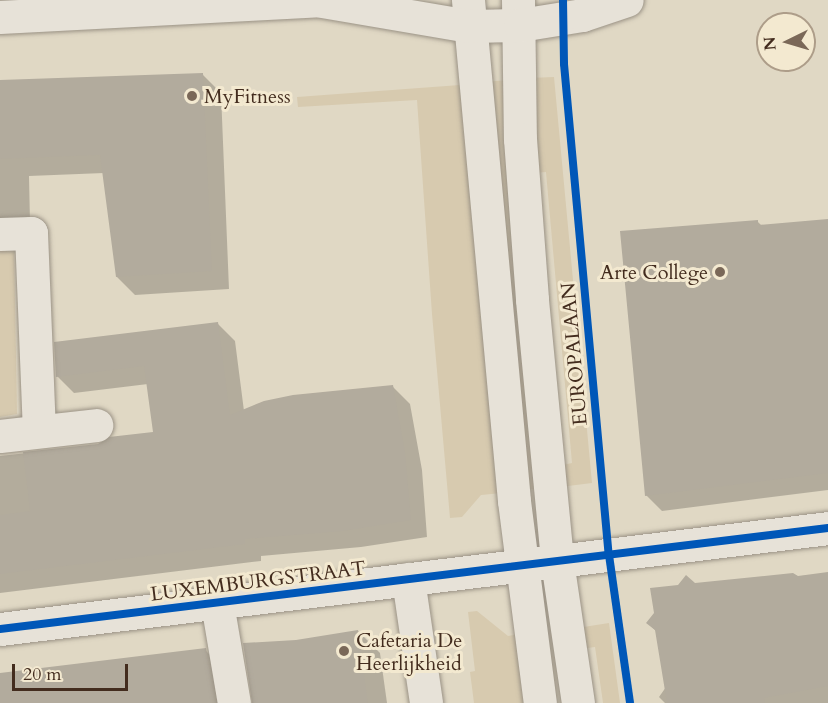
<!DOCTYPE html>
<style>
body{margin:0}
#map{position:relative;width:828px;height:703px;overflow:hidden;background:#e0d8c4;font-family:Cardo,serif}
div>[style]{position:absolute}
.green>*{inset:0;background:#d7caaf}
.shadow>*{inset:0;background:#0003}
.building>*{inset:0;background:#b2ab9d}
.roads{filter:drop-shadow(0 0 2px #9a9285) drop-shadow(0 0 2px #9a9285)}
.minor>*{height:33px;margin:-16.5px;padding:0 16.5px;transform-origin:16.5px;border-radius:16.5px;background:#e7e2d8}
.cycleway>*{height:8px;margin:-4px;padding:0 4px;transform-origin:4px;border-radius:4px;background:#0057b8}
.dots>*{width:16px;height:16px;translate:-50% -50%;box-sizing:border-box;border:3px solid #f3e9d0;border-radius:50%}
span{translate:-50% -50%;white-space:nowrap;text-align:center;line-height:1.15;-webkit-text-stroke:6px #f3e9d0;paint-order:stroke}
.poi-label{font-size:20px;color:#432c1e}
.left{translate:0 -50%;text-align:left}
.right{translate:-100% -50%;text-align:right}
.street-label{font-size:20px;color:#432c1e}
.north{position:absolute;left:756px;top:12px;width:60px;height:60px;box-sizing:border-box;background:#f3e9d0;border:2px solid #ad9d89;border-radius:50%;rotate:265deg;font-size:16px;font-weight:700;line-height:24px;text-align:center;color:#432c1e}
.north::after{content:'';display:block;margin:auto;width:21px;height:27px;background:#7a6858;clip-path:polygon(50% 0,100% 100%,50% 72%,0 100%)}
.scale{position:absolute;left:12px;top:664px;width:116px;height:27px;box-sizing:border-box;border:3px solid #432c1e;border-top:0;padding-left:8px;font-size:18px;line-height:21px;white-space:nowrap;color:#432c1e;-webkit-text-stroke:4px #f3e9d0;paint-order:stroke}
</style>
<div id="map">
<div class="green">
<i style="clip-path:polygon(554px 77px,592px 483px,560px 487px,558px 466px,572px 463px,546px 172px,531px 173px,529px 78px)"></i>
<i style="clip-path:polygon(510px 80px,541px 488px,522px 490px,483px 82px)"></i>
<i style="clip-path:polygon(460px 85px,502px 493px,481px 495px,462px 517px,450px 518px,432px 314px,417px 100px,298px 107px,297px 97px)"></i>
<i style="clip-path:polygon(0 247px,14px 247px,17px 414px,0 417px)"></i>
<i style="clip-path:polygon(477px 611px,508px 636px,520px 634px,529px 703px,474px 703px,470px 672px,475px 671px,468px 612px)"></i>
<i style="clip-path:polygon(609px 623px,620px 703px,603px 703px,595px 647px,580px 649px,577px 628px)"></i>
</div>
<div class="shadow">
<i style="clip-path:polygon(203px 75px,221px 93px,229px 289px,135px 295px,117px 277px,104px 173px,29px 176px,30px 222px,0 224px,0 82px)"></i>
<i style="clip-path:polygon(757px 221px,762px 226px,828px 221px,828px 490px,662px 511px,646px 495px)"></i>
<i style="clip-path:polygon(218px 324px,235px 341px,244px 411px,393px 387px,410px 404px,422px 470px,427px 537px,361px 547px,261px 556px,261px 561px,0 593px,0 456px,99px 445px,154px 434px,148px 384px,74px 393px,57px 376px)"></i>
<i style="clip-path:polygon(828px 574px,828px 703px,665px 703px,659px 697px,666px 687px,657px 632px,648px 623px,694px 584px)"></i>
<i style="clip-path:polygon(358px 631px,380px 653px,387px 703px,253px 703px,296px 641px)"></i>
<i style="clip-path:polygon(205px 650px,219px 664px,227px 703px,0 703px,0 675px)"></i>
</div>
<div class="building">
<i style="clip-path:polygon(203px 73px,212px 271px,116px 277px,100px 155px,0 159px,0 80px)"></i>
<i style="clip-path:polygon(828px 219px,828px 473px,645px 496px,620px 231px,758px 220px,758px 225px)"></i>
<i style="clip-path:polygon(218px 322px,230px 415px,264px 401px,293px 395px,393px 385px,405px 452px,411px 520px,343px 531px,245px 539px,245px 544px,0 574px,0 515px,30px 511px,23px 452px,98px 444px,109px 437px,153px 432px,144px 366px,56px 377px,54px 342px)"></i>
<i style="clip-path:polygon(828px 572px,828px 686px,764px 698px,765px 703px,667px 703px,655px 630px,646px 623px,654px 613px,650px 588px,678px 585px,686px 575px,695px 583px,793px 573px,798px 576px)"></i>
<i style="clip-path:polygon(358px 630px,368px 703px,252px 703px,243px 643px,296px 640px)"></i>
<i style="clip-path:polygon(206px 648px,215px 703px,0 703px,0 673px)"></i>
</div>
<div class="roads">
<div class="minor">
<i style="left:468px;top:0;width:503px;rotate:84.75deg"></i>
<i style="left:514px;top:501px;width:204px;rotate:82.7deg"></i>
<i style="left:518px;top:0;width:139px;rotate:89.2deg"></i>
<i style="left:520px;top:139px;width:161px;rotate:85.7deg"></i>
<i style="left:532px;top:300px;width:262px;rotate:84.5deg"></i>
<i style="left:557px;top:561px;width:144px;rotate:81.6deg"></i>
<i style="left:322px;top:1px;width:149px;rotate:9.7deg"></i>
<i style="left:469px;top:26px;width:51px;rotate:-1.1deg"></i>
<i style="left:520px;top:25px;width:63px;rotate:-9.2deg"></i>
<i style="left:582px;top:15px;width:47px;rotate:-18.4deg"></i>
<i style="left:0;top:17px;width:324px;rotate:-3deg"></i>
<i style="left:0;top:234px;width:31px;rotate:-2deg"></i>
<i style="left:31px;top:233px;width:198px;rotate:87.7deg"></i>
<i style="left:0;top:436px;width:97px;rotate:-6.5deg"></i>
<i style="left:408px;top:579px;width:125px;rotate:81.7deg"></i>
<i style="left:217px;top:603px;width:101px;rotate:80.4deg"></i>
<i style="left:0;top:629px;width:834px;rotate:-6.95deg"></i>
</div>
</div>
<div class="cycleway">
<i style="left:563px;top:0;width:64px;rotate:89.1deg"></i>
<i style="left:564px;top:64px;width:493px;rotate:84.8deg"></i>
<i style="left:609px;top:555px;width:149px;rotate:81.9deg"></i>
<i style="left:0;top:629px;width:834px;rotate:-6.95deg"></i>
</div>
<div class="dots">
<i style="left:192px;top:96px;background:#7a6858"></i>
<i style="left:720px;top:272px;background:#7a6858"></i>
<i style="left:344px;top:651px;background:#7a6858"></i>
</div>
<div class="poi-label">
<span class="left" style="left:204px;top:96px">MyFitness</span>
<span class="right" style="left:708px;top:272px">Arte College</span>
<span class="left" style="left:356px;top:652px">Cafetaria De<br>Heerlijkheid</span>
</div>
<div class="street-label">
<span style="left:574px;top:354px;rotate:-95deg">EUROPALAAN</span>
<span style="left:258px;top:581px;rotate:-7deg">LUXEMBURGSTRAAT</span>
</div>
<div class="north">N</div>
<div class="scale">20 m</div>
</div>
